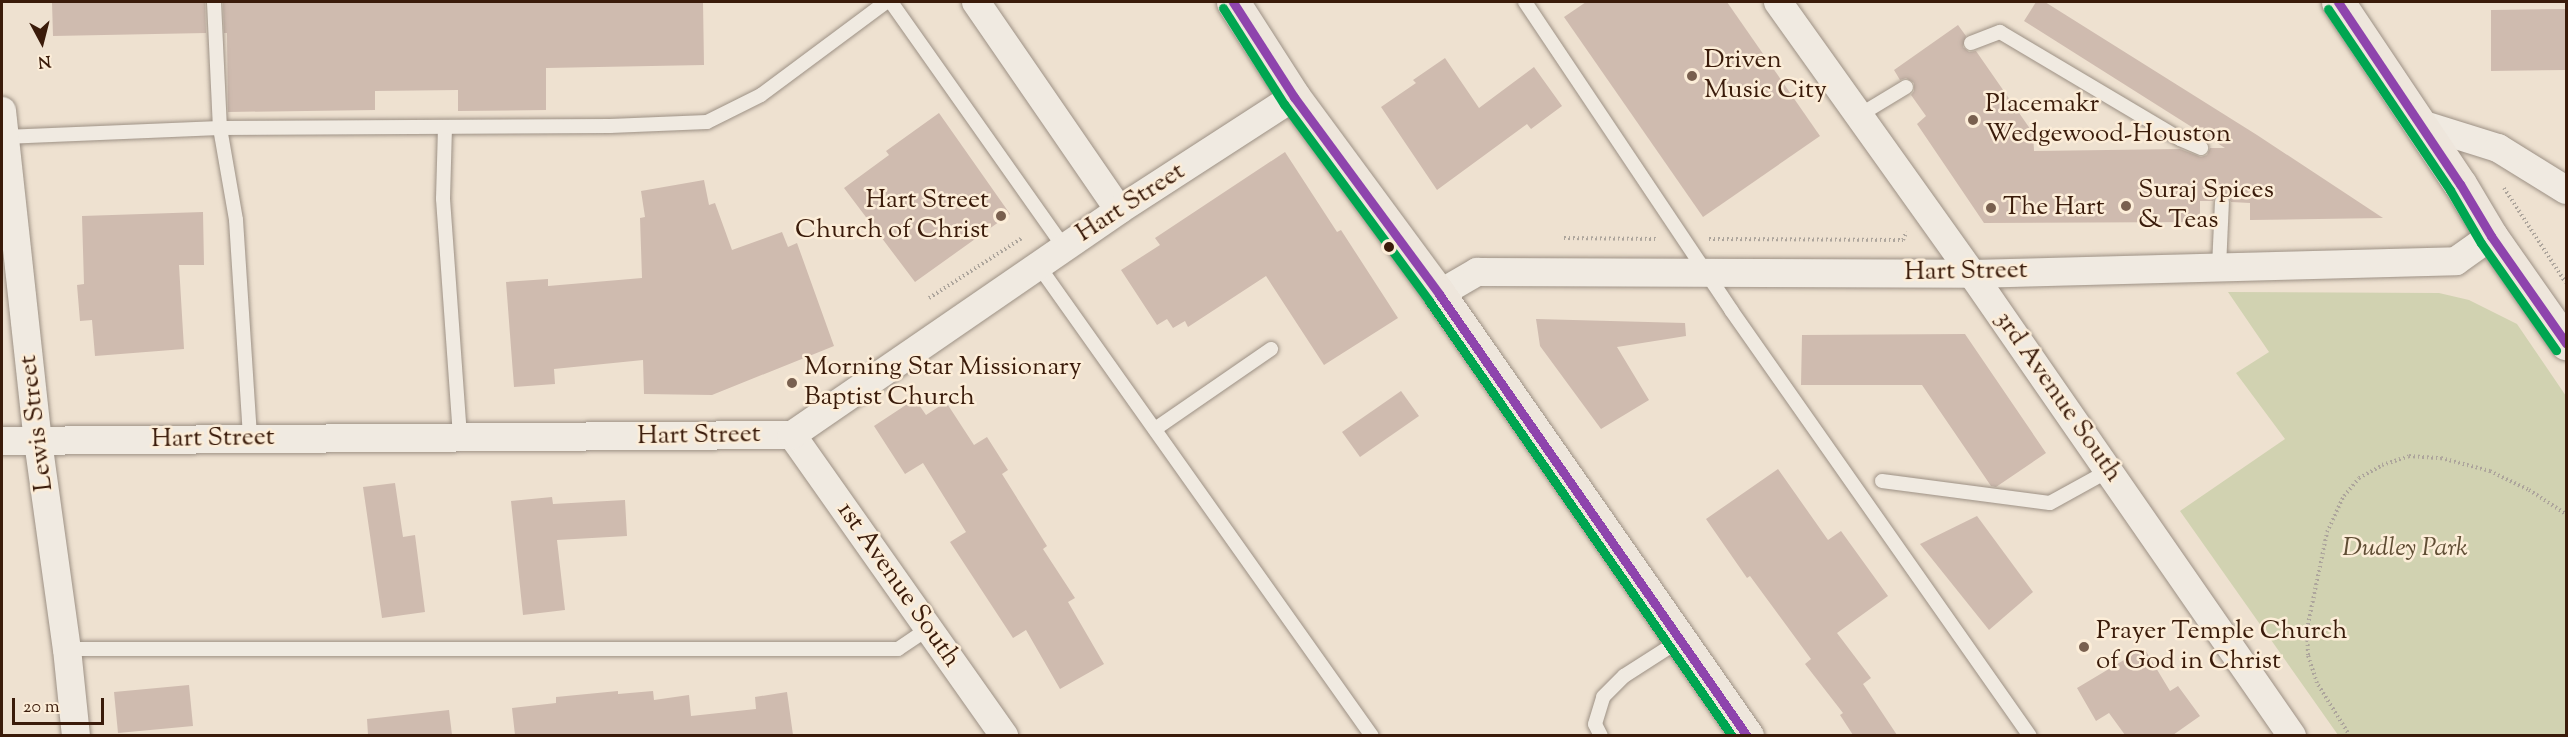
<!DOCTYPE html>
<style>
body{margin:0}
#map{position:relative;width:2568px;height:737px;overflow:hidden;background:#eee1d0;font-family:"Sorts Mill Goudy",serif}
div>[style]{position:absolute}
.green>*{inset:0;background:#d1d2b1}
.building>*{inset:0;background:#cfbbaf}
.path>*{height:4px;margin-top:-2px;transform-origin:0;background:repeating-linear-gradient(90deg,#ada59c 0 1.5px,transparent 0 4.5px)}
.roads{filter:drop-shadow(0 0 2px #9d9185) drop-shadow(0 0 2px #9d9185)}
.lane>*{height:14px;margin:-7px;padding:0 7px;transform-origin:7px;border-radius:7px;background:#f0eae1}
.street>*{height:28px;margin:-14px;padding:0 14px;transform-origin:14px;border-radius:14px;background:#f0eae1}
.primary>*{height:33px;margin:-16.5px;padding:0 16.5px;transform-origin:16.5px;border-radius:16.5px;background:#eee6dc}
.bus-1>*{height:9px;margin:-4.5px;padding:0 4.5px;transform-origin:4.5px;border-radius:4.5px;background:#8e44ad}
.bus-2>*{height:9px;margin:-4.5px;padding:0 4.5px;transform-origin:4.5px;border-radius:4.5px;background:#00a651}
.dots>*{width:16px;height:16px;translate:-50% -50%;box-sizing:border-box;border:3px solid #fcedd8;border-radius:50%}
span{translate:-50% -50%;white-space:nowrap;text-align:center;line-height:1.15;-webkit-text-stroke:5px #fcedd8;paint-order:stroke}
.poi-label{font-size:26px;color:#3a1b0a}
.left{translate:0 -50%;text-align:left}
.right{translate:-100% -50%;text-align:right}
.street-label{font-size:26px;color:#3a1b0a}
.park-label{font-size:26px;color:#604e35;font-style:italic}
.frame{position:absolute;inset:0;border:3px solid #3a1b0a;pointer-events:none}
.north{position:absolute;left:12px;top:12px;width:60px;height:60px;-webkit-text-stroke:4px #fcedd8;paint-order:stroke;rotate:173deg;font-size:16px;font-weight:700;line-height:24px;text-align:center;color:#3a1b0a}
.north::after{content:'';display:block;margin:auto;width:21px;height:27px;background:#3a1b0a;clip-path:polygon(50% 0,100% 100%,50% 72%,0 100%)}
.scale{position:absolute;left:12px;top:698px;width:92px;height:27px;box-sizing:border-box;border:3px solid #3a1b0a;border-top:0;padding-left:8px;font-size:18px;line-height:21px;white-space:nowrap;color:#3a1b0a;-webkit-text-stroke:4px #fcedd8;paint-order:stroke}
</style>
<div id="map">
<div class="green">
<i style="clip-path:polygon(2228px 292px,2439px 293px,2469px 300px,2517px 324px,2566px 396px,2566px 735px,2338px 735px,2180px 511px,2285px 439px,2236px 373px,2269px 352px)"></i>
</div>
<div class="building">
<i style="clip-path:polygon(52px 2px,205px 2px,206px 33px,53px 36px)"></i>
<i style="clip-path:polygon(223px 2px,703px 2px,704px 65px,546px 68px,546px 110px,458px 111px,458px 90px,375px 91px,375px 110px,228px 112px,227px 33px,224px 33px)"></i>
<i style="clip-path:polygon(1586px 2px,1727px 2px,1820px 136px,1703px 217px,1564px 17px)"></i>
<i style="clip-path:polygon(2036px 2px,2045px 2px,2257px 135px,2383px 218px,2250px 220px,2250px 203px,2231px 202px,2227px 195px,2222px 193px,2215px 197px,2213px 201px,2200px 201px,2200px 222px,1984px 223px,1917px 124px,1926px 116px,1911px 95px,1914px 91px,1914px 83px,1906px 78px,1900px 80px,1894px 70px,1958px 25px,1966px 36px,1963px 47px,1969px 52px,1976px 51px,2033px 133px,2034px 151px,2180px 149px,2201px 157px,2207px 155px,2210px 148px,2225px 148px,2024px 21px)"></i>
<i style="clip-path:polygon(2566px 9px,2566px 70px,2491px 71px,2491px 10px)"></i>
<i style="clip-path:polygon(1445px 58px,1479px 108px,1534px 67px,1562px 106px,1531px 129px,1527px 124px,1437px 190px,1381px 107px,1416px 83px,1413px 80px)"></i>
<i style="clip-path:polygon(939px 113px,1010px 214px,915px 282px,844px 188px,889px 155px,886px 151px)"></i>
<i style="clip-path:polygon(1285px 152px,1337px 232px,1341px 230px,1398px 318px,1324px 365px,1266px 276px,1188px 327px,1185px 321px,1173px 328px,1167px 319px,1157px 325px,1121px 270px,1160px 245px,1155px 238px)"></i>
<i style="clip-path:polygon(704px 180px,709px 205px,715px 203px,732px 250px,782px 232px,788px 247px,797px 243px,834px 346px,712px 395px,644px 394px,643px 360px,554px 369px,555px 384px,514px 387px,506px 282px,548px 279px,548px 286px,642px 278px,640px 218px,645px 217px,641px 191px)"></i>
<i style="clip-path:polygon(203px 212px,204px 265px,179px 265px,184px 349px,95px 356px,92px 320px,80px 321px,77px 285px,84px 284px,82px 216px)"></i>
<i style="clip-path:polygon(1536px 319px,1685px 323px,1686px 336px,1617px 347px,1649px 400px,1601px 429px,1540px 346px)"></i>
<i style="clip-path:polygon(1965px 334px,2046px 453px,1996px 487px,1991px 486px,1922px 385px,1801px 385px,1802px 335px)"></i>
<i style="clip-path:polygon(1401px 391px,1419px 416px,1360px 457px,1342px 432px)"></i>
<i style="clip-path:polygon(915px 399px,926px 415px,946px 402px,974px 445px,987px 437px,1008px 470px,1002px 474px,1047px 546px,1043px 549px,1075px 598px,1068px 602px,1104px 664px,1060px 689px,1026px 630px,1013px 638px,950px 542px,966px 532px,923px 463px,905px 474px,874px 426px)"></i>
<i style="clip-path:polygon(1778px 469px,1828px 540px,1841px 531px,1888px 596px,1837px 633px,1871px 678px,1863px 684px,1897px 735px,1853px 735px,1840px 715px,1843px 713px,1805px 664px,1811px 659px,1750px 576px,1747px 578px,1706px 519px)"></i>
<i style="clip-path:polygon(395px 483px,403px 537px,415px 535px,425px 612px,382px 618px,363px 487px)"></i>
<i style="clip-path:polygon(552px 497px,553px 504px,625px 500px,627px 536px,557px 540px,565px 610px,523px 615px,511px 501px)"></i>
<i style="clip-path:polygon(1977px 516px,2033px 592px,1989px 630px,1920px 544px)"></i>
<i style="clip-path:polygon(2144px 648px,2170px 691px,2178px 686px,2200px 716px,2173px 735px,2125px 735px,2109px 713px,2096px 721px,2077px 688px)"></i>
<i style="clip-path:polygon(189px 685px,193px 726px,118px 733px,114px 692px)"></i>
<i style="clip-path:polygon(618px 691px,618px 694px,653px 691px,654px 700px,689px 695px,691px 716px,756px 709px,755px 697px,787px 692px,793px 735px,515px 735px,512px 708px,556px 703px,556px 697px)"></i>
<i style="clip-path:polygon(449px 710px,452px 735px,368px 735px,367px 719px)"></i>
</div>
<div class="path">
<i style="left:2504px;top:188px;width:113px;rotate:56.9deg"></i>
<i style="left:1564px;top:238px;width:93px;rotate:0.6deg"></i>
<i style="left:1709px;top:239px;width:194px;rotate:0.3deg"></i>
<i style="left:1903px;top:240px;width:9px;rotate:-69deg"></i>
<i style="left:929px;top:298px;width:111px;rotate:-32.8deg"></i>
<i style="left:2350px;top:736px;width:62px;rotate:-121.9deg"></i>
<i style="left:2317px;top:683px;width:29px;rotate:-108deg"></i>
<i style="left:2308px;top:655px;width:26px;rotate:-92deg"></i>
<i style="left:2307px;top:629px;width:99px;rotate:-78.3deg"></i>
<i style="left:2327px;top:532px;width:40px;rotate:-65deg"></i>
<i style="left:2344px;top:496px;width:23px;rotate:-50deg"></i>
<i style="left:2359px;top:478px;width:26px;rotate:-29deg"></i>
<i style="left:2382px;top:465px;width:28px;rotate:-18deg"></i>
<i style="left:2409px;top:456px;width:32px;rotate:4deg"></i>
<i style="left:2441px;top:458px;width:51px;rotate:14.9deg"></i>
<i style="left:2490px;top:471px;width:43px;rotate:26deg"></i>
<i style="left:2529px;top:490px;width:44px;rotate:33deg"></i>
</div>
<div class="roads">
<div class="lane">
<i style="left:214px;top:2px;width:126px;rotate:87.3deg"></i>
<i style="left:220px;top:128px;width:93px;rotate:80.1deg"></i>
<i style="left:236px;top:220px;width:218px;rotate:86.3deg"></i>
<i style="left:891px;top:2px;width:300px;rotate:54.8deg"></i>
<i style="left:1525px;top:2px;width:371px;rotate:56.2deg"></i>
<i style="left:1731px;top:310px;width:520px;rotate:54.94deg"></i>
<i style="left:1971px;top:43px;width:31px;rotate:-21deg"></i>
<i style="left:2000px;top:32px;width:209px;rotate:30.7deg"></i>
<i style="left:2180px;top:139px;width:23px;rotate:23deg"></i>
<i style="left:1858px;top:116px;width:56px;rotate:-31.1deg"></i>
<i style="left:445px;top:127px;width:72px;rotate:91.6deg"></i>
<i style="left:443px;top:199px;width:241px;rotate:85.9deg"></i>
<i style="left:4px;top:137px;width:216px;rotate:-2.4deg"></i>
<i style="left:220px;top:128px;width:390px;rotate:-0.3deg"></i>
<i style="left:610px;top:126px;width:97px;rotate:-2.4deg"></i>
<i style="left:707px;top:122px;width:60px;rotate:-26.6deg"></i>
<i style="left:761px;top:95px;width:156px;rotate:-36.6deg"></i>
<i style="left:1038px;top:265px;width:577px;rotate:54.66deg"></i>
<i style="left:2219px;top:267px;width:65px;rotate:-87.4deg"></i>
<i style="left:1155px;top:429px;width:141px;rotate:-34.6deg"></i>
<i style="left:1882px;top:481px;width:169px;rotate:7.5deg"></i>
<i style="left:2050px;top:503px;width:68px;rotate:-28.8deg"></i>
<i style="left:67px;top:649px;width:831px"></i>
<i style="left:898px;top:649px;width:36px;rotate:-34deg"></i>
<i style="left:1601px;top:736px;width:13px;rotate:-117deg"></i>
<i style="left:1595px;top:724px;width:28px;rotate:-73deg"></i>
<i style="left:1603px;top:697px;width:30px;rotate:-45deg"></i>
<i style="left:1624px;top:676px;width:67px;rotate:-32.7deg"></i>
</div>
<div class="street">
<i style="left:976px;top:2px;width:252px;rotate:55.5deg"></i>
<i style="left:1778px;top:2px;width:334px;rotate:54.5deg"></i>
<i style="left:1972px;top:274px;width:562px;rotate:55.29deg"></i>
<i style="left:2px;top:111px;width:332px;rotate:83.8deg"></i>
<i style="left:38px;top:441px;width:210px;rotate:82.1deg"></i>
<i style="left:67px;top:649px;width:87px;rotate:84.1deg"></i>
<i style="left:2418px;top:123px;width:84px;rotate:17.4deg"></i>
<i style="left:2498px;top:148px;width:80px;rotate:31.7deg"></i>
<i style="left:1439px;top:294px;width:44px;rotate:-30.1deg"></i>
<i style="left:1477px;top:272px;width:495px;rotate:0.2deg"></i>
<i style="left:1972px;top:274px;width:484px;rotate:-1.5deg"></i>
<i style="left:2456px;top:261px;width:43px;rotate:-35.5deg"></i>
<i style="left:792px;top:435px;width:368px;rotate:54.8deg"></i>
<i style="left:2px;top:441px;width:790px;rotate:-0.44deg"></i>
<i style="left:792px;top:435px;width:397px;rotate:-34.5deg"></i>
<i style="left:1119px;top:210px;width:208px;rotate:-32.9deg"></i>
</div>
<div class="primary">
<i style="left:1233px;top:2px;width:113px;rotate:57.3deg"></i>
<i style="left:1294px;top:97px;width:245px;rotate:53.6deg"></i>
<i style="left:1439px;top:294px;width:539px;rotate:55.13deg"></i>
<i style="left:2338px;top:2px;width:219px;rotate:56.2deg"></i>
<i style="left:2460px;top:184px;width:61px;rotate:59.2deg"></i>
<i style="left:2491px;top:236px;width:131px;rotate:55deg"></i>
</div>
</div>
<div class="bus-1">
<i style="left:1233px;top:2px;width:113px;rotate:57.3deg"></i>
<i style="left:1294px;top:97px;width:245px;rotate:53.6deg"></i>
<i style="left:1439px;top:294px;width:539px;rotate:55.13deg"></i>
<i style="left:2338px;top:2px;width:219px;rotate:56.2deg"></i>
<i style="left:2460px;top:184px;width:61px;rotate:59.2deg"></i>
<i style="left:2491px;top:236px;width:131px;rotate:55deg"></i>
</div>
<div class="bus-2">
<i style="left:1223px;top:8px;width:114px;rotate:57.6deg"></i>
<i style="left:1284px;top:104px;width:245px;rotate:53.6deg"></i>
<i style="left:1429px;top:301px;width:530px;rotate:55.14deg"></i>
<i style="left:2328px;top:9px;width:218px;rotate:56deg"></i>
<i style="left:2450px;top:190px;width:61px;rotate:59.7deg"></i>
<i style="left:2481px;top:243px;width:131px;rotate:55deg"></i>
</div>
<div class="dots">
<i style="left:1692px;top:76px;background:#79604f"></i>
<i style="left:1973px;top:120px;background:#79604f"></i>
<i style="left:2126px;top:206px;background:#79604f"></i>
<i style="left:1991px;top:208px;background:#79604f"></i>
<i style="left:1001px;top:216px;background:#79604f"></i>
<i style="left:1389px;top:247px;background:#3a1b0a"></i>
<i style="left:792px;top:383px;background:#79604f"></i>
<i style="left:2084px;top:647px;background:#79604f"></i>
</div>
<div class="poi-label">
<span class="left" style="left:1704px;top:76px">Driven<br>Music City</span>
<span class="left" style="left:1985px;top:120px">Placemakr<br>Wedgewood-Houston</span>
<span class="left" style="left:2138px;top:206px">Suraj Spices<br>&amp; Teas</span>
<span class="right" style="left:989px;top:216px">Hart Street<br>Church of Christ</span>
<span class="left" style="left:2003px;top:208px">The Hart</span>
<span class="left" style="left:804px;top:383px">Morning Star Missionary<br>Baptist Church</span>
<span class="left" style="left:2096px;top:647px">Prayer Temple Church<br>of God in Christ</span>
</div>
<div class="street-label">
<span style="left:1131px;top:203px;rotate:-33deg">Hart Street</span>
<span style="left:1966px;top:272px;rotate:-1deg">Hart Street</span>
<span style="left:2058px;top:397px;rotate:55deg">3rd Avenue South</span>
<span style="left:37px;top:423px;rotate:-97deg">Lewis Street</span>
<span style="left:699px;top:436px;rotate:-1deg">Hart Street</span>
<span style="left:213px;top:439px;rotate:-1deg">Hart Street</span>
<span style="left:898px;top:585px;rotate:55deg">1st Avenue South</span>
</div>
<div class="park-label">
<span style="left:2405px;top:549px">Dudley Park</span>
</div>
<div class="frame"></div>
<div class="north">N</div>
<div class="scale">20 m</div>
</div>
